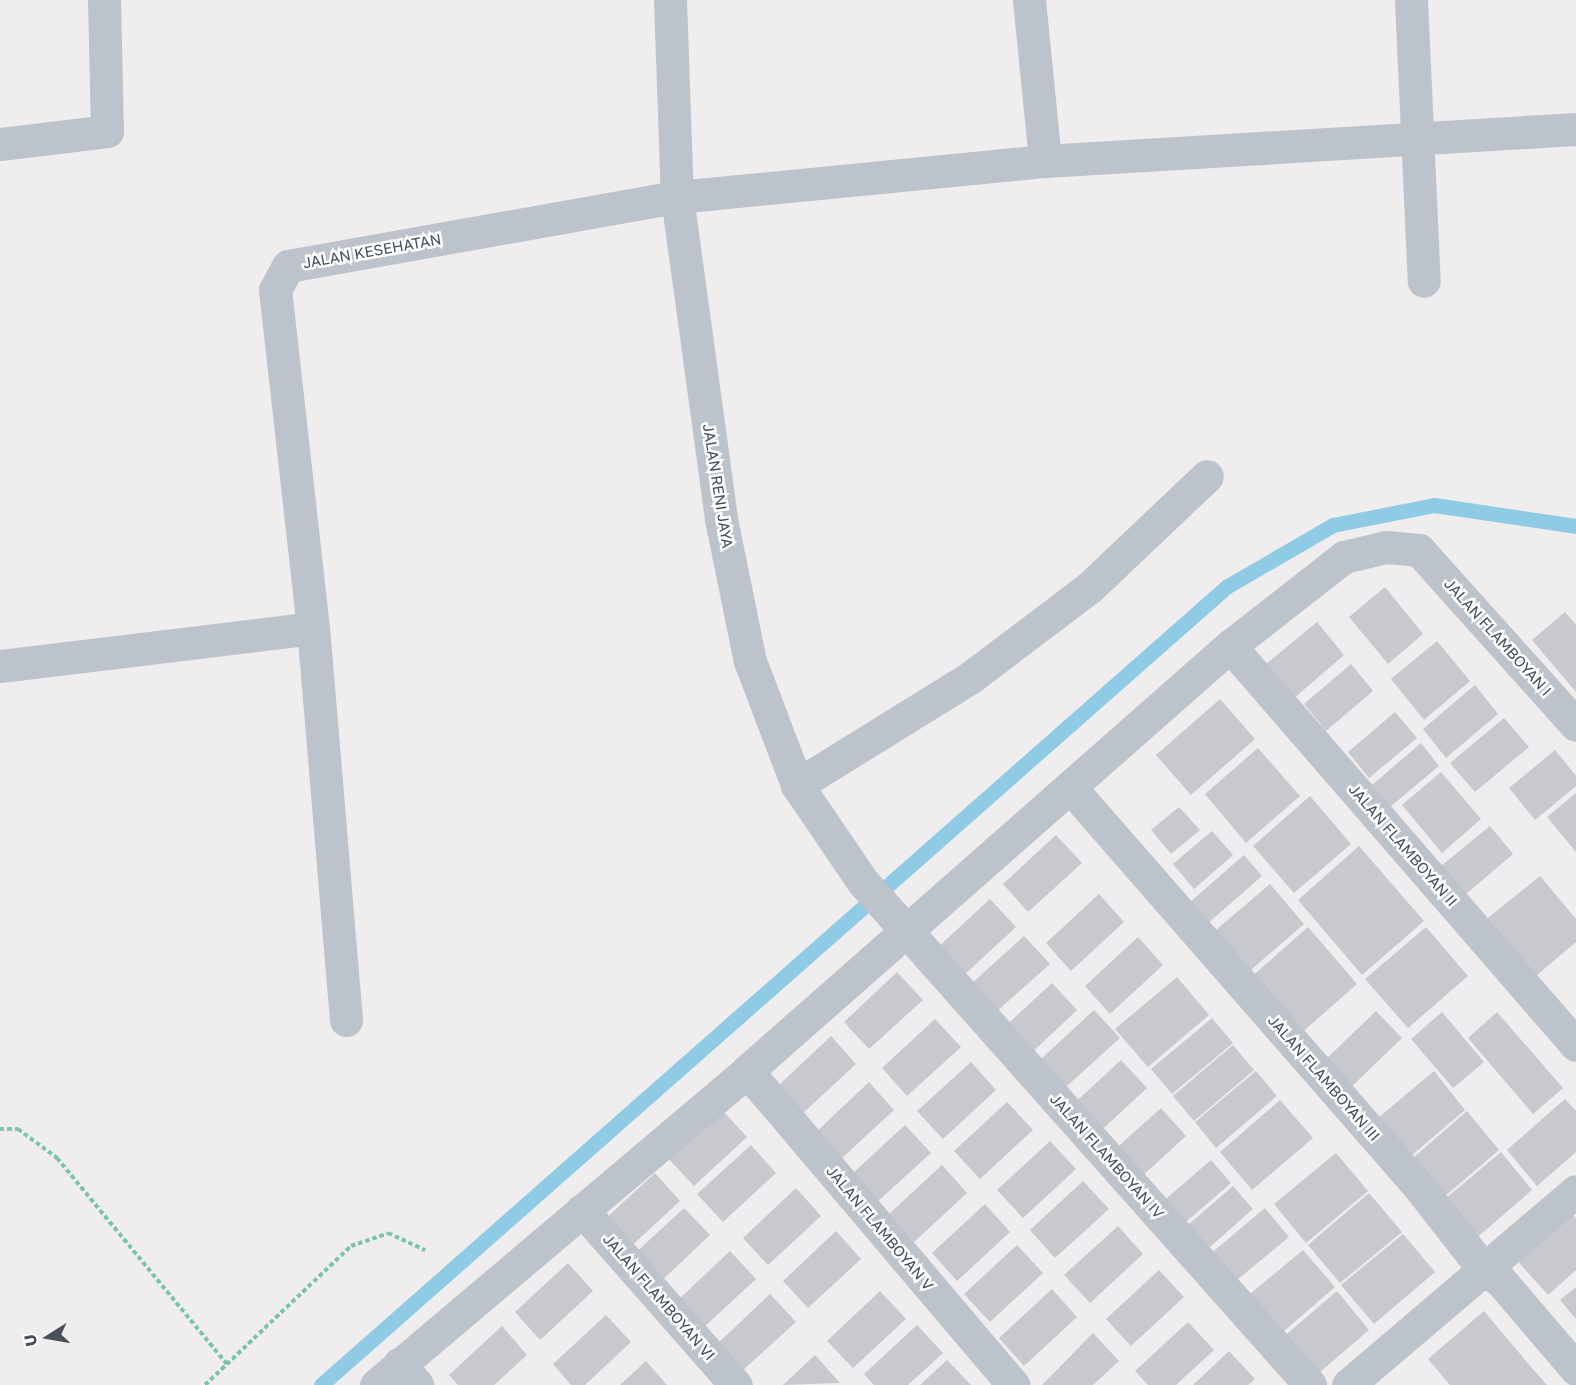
<!DOCTYPE html>
<style>
body{margin:0}
#map{position:relative;width:1576px;height:1385px;overflow:hidden;background:#efeded;font-family:"Golos Text",sans-serif}
div>[style]{position:absolute}
.stream>*{height:15px;margin:-7.5px;padding:0 7.5px;transform-origin:7.5px;border-radius:7.5px;background:#8fcbe4}
.building>*{inset:0;background:#c7c9cf}
.path>*{height:4px;margin-top:-2px;transform-origin:0;background:repeating-linear-gradient(90deg,#79c5a6 0 4.5px,transparent 0 7.5px)}
.minor>*{height:33px;margin:-16.5px;padding:0 16.5px;transform-origin:16.5px;border-radius:16.5px;background:#bcc3cb}
span{translate:-50% -50%;white-space:nowrap;text-align:center;line-height:1.15;-webkit-text-stroke:5px #fff;paint-order:stroke}
.street-label{font-size:15px;color:#474f59}
.north{position:absolute;left:18px;top:1307px;width:60px;height:60px;-webkit-text-stroke:4px #fff;paint-order:stroke;rotate:259deg;font-size:16px;font-weight:700;line-height:24px;text-align:center;color:#474f59}
.north::after{content:'';display:block;margin:auto;width:21px;height:27px;background:#474f59;clip-path:polygon(50% 0,100% 100%,50% 72%,0 100%)}
</style>
<div id="map">
<div class="stream">
<i style="left:321px;top:1385px;width:1207px;rotate:-41.4deg"></i>
<i style="left:1226px;top:587px;width:124px;rotate:-30.1deg"></i>
<i style="left:1333px;top:525px;width:103px;rotate:-11.2deg"></i>
<i style="left:1434px;top:505px;width:144px;rotate:8.4deg"></i>
</div>
<div class="building">
<i style="clip-path:polygon(1385px 587px,1423px 634px,1388px 664px,1349px 617px)"></i>
<i style="clip-path:polygon(1565px 612px,1576px 625px,1576px 692px,1532px 640px)"></i>
<i style="clip-path:polygon(1317px 622px,1344px 655px,1293px 699px,1265px 665px)"></i>
<i style="clip-path:polygon(1437px 641px,1470px 681px,1424px 720px,1391px 679px)"></i>
<i style="clip-path:polygon(1351px 664px,1373px 691px,1326px 731px,1304px 704px)"></i>
<i style="clip-path:polygon(1475px 685px,1498px 714px,1446px 758px,1423px 729px)"></i>
<i style="clip-path:polygon(1220px 699px,1255px 739px,1191px 795px,1156px 755px)"></i>
<i style="clip-path:polygon(1395px 712px,1417px 738px,1369px 778px,1348px 752px)"></i>
<i style="clip-path:polygon(1504px 718px,1529px 747px,1475px 792px,1450px 763px)"></i>
<i style="clip-path:polygon(1421px 743px,1439px 766px,1390px 807px,1372px 785px)"></i>
<i style="clip-path:polygon(1258px 748px,1300px 796px,1246px 843px,1205px 794px)"></i>
<i style="clip-path:polygon(1555px 750px,1576px 776px,1576px 786px,1535px 820px,1509px 788px)"></i>
<i style="clip-path:polygon(1441px 772px,1481px 819px,1442px 853px,1402px 805px)"></i>
<i style="clip-path:polygon(1576px 793px,1576px 852px,1547px 817px)"></i>
<i style="clip-path:polygon(1310px 796px,1351px 844px,1294px 893px,1253px 846px)"></i>
<i style="clip-path:polygon(1179px 807px,1200px 830px,1171px 854px,1151px 830px)"></i>
<i style="clip-path:polygon(1490px 826px,1513px 854px,1465px 895px,1441px 866px)"></i>
<i style="clip-path:polygon(1212px 831px,1233px 855px,1194px 889px,1173px 864px)"></i>
<i style="clip-path:polygon(1056px 835px,1082px 863px,1028px 912px,1003px 884px)"></i>
<i style="clip-path:polygon(1359px 846px,1424px 921px,1362px 975px,1298px 900px)"></i>
<i style="clip-path:polygon(1244px 855px,1262px 876px,1207px 924px,1189px 903px)"></i>
<i style="clip-path:polygon(1540px 876px,1576px 919px,1576px 942px,1536px 976px,1488px 918px)"></i>
<i style="clip-path:polygon(1270px 884px,1304px 924px,1245px 975px,1210px 935px)"></i>
<i style="clip-path:polygon(1099px 894px,1124px 922px,1071px 971px,1046px 943px)"></i>
<i style="clip-path:polygon(990px 899px,1016px 927px,963px 976px,937px 948px)"></i>
<i style="clip-path:polygon(1308px 927px,1357px 984px,1298px 1036px,1249px 979px)"></i>
<i style="clip-path:polygon(1426px 927px,1468px 976px,1408px 1028px,1365px 979px)"></i>
<i style="clip-path:polygon(1024px 936px,1050px 964px,996px 1012px,971px 984px)"></i>
<i style="clip-path:polygon(1138px 937px,1163px 965px,1110px 1014px,1085px 986px)"></i>
<i style="clip-path:polygon(897px 972px,923px 1000px,869px 1049px,844px 1022px)"></i>
<i style="clip-path:polygon(1177px 977px,1209px 1015px,1148px 1067px,1115px 1029px)"></i>
<i style="clip-path:polygon(1052px 983px,1077px 1010px,1024px 1060px,999px 1032px)"></i>
<i style="clip-path:polygon(1094px 1010px,1120px 1038px,1066px 1087px,1041px 1059px)"></i>
<i style="clip-path:polygon(1376px 1011px,1402px 1038px,1346px 1092px,1321px 1064px)"></i>
<i style="clip-path:polygon(1442px 1012px,1484px 1062px,1453px 1088px,1411px 1039px)"></i>
<i style="clip-path:polygon(1497px 1012px,1563px 1088px,1533px 1114px,1468px 1038px)"></i>
<i style="clip-path:polygon(1212px 1018px,1233px 1043px,1172px 1094px,1151px 1069px)"></i>
<i style="clip-path:polygon(935px 1019px,961px 1047px,907px 1096px,882px 1068px)"></i>
<i style="clip-path:polygon(831px 1036px,856px 1064px,803px 1113px,778px 1086px)"></i>
<i style="clip-path:polygon(1233px 1045px,1254px 1070px,1194px 1121px,1173px 1096px)"></i>
<i style="clip-path:polygon(1121px 1060px,1147px 1088px,1094px 1137px,1068px 1109px)"></i>
<i style="clip-path:polygon(971px 1062px,996px 1090px,943px 1139px,917px 1111px)"></i>
<i style="clip-path:polygon(1256px 1071px,1277px 1096px,1216px 1148px,1195px 1122px)"></i>
<i style="clip-path:polygon(1434px 1071px,1465px 1110px,1405px 1161px,1372px 1123px)"></i>
<i style="clip-path:polygon(869px 1082px,894px 1110px,841px 1159px,816px 1132px)"></i>
<i style="clip-path:polygon(1565px 1099px,1576px 1111px,1576px 1152px,1537px 1186px,1507px 1150px)"></i>
<i style="clip-path:polygon(1280px 1100px,1313px 1138px,1252px 1190px,1220px 1152px)"></i>
<i style="clip-path:polygon(1007px 1102px,1033px 1130px,980px 1179px,954px 1151px)"></i>
<i style="clip-path:polygon(1161px 1108px,1186px 1136px,1139px 1179px,1113px 1151px)"></i>
<i style="clip-path:polygon(721px 1109px,747px 1137px,694px 1186px,668px 1158px)"></i>
<i style="clip-path:polygon(1467px 1111px,1499px 1150px,1438px 1202px,1406px 1164px)"></i>
<i style="clip-path:polygon(905px 1125px,931px 1153px,877px 1202px,852px 1174px)"></i>
<i style="clip-path:polygon(1050px 1141px,1076px 1169px,1023px 1218px,997px 1190px)"></i>
<i style="clip-path:polygon(751px 1145px,776px 1173px,723px 1222px,697px 1194px)"></i>
<i style="clip-path:polygon(1501px 1152px,1532px 1190px,1472px 1242px,1439px 1204px)"></i>
<i style="clip-path:polygon(1336px 1153px,1368px 1191px,1306px 1243px,1274px 1204px)"></i>
<i style="clip-path:polygon(1211px 1160px,1231px 1183px,1179px 1228px,1160px 1204px)"></i>
<i style="clip-path:polygon(942px 1165px,967px 1193px,914px 1242px,889px 1214px)"></i>
<i style="clip-path:polygon(655px 1173px,680px 1201px,627px 1250px,602px 1222px)"></i>
<i style="clip-path:polygon(1083px 1181px,1109px 1209px,1055px 1258px,1030px 1230px)"></i>
<i style="clip-path:polygon(1233px 1186px,1253px 1209px,1202px 1254px,1182px 1230px)"></i>
<i style="clip-path:polygon(796px 1188px,821px 1216px,768px 1265px,743px 1238px)"></i>
<i style="clip-path:polygon(1369px 1193px,1402px 1232px,1340px 1283px,1308px 1245px)"></i>
<i style="clip-path:polygon(985px 1204px,1010px 1232px,957px 1281px,932px 1253px)"></i>
<i style="clip-path:polygon(1566px 1207px,1576px 1218px,1576px 1270px,1548px 1295px,1512px 1255px)"></i>
<i style="clip-path:polygon(684px 1208px,710px 1235px,657px 1285px,631px 1257px)"></i>
<i style="clip-path:polygon(1265px 1208px,1289px 1237px,1232px 1284px,1208px 1256px)"></i>
<i style="clip-path:polygon(1118px 1226px,1143px 1254px,1090px 1303px,1064px 1275px)"></i>
<i style="clip-path:polygon(836px 1231px,861px 1259px,808px 1308px,783px 1281px)"></i>
<i style="clip-path:polygon(1403px 1234px,1435px 1272px,1374px 1324px,1341px 1285px)"></i>
<i style="clip-path:polygon(1017px 1245px,1043px 1273px,990px 1322px,964px 1294px)"></i>
<i style="clip-path:polygon(1303px 1250px,1335px 1287px,1277px 1337px,1244px 1299px)"></i>
<i style="clip-path:polygon(730px 1251px,756px 1279px,703px 1328px,677px 1301px)"></i>
<i style="clip-path:polygon(568px 1263px,593px 1291px,540px 1340px,515px 1312px)"></i>
<i style="clip-path:polygon(1159px 1270px,1184px 1297px,1131px 1346px,1106px 1319px)"></i>
<i style="clip-path:polygon(1576px 1287px,1576px 1319px,1560px 1300px)"></i>
<i style="clip-path:polygon(1052px 1289px,1077px 1317px,1024px 1366px,999px 1338px)"></i>
<i style="clip-path:polygon(880px 1291px,906px 1319px,853px 1368px,827px 1341px)"></i>
<i style="clip-path:polygon(1337px 1291px,1369px 1330px,1313px 1378px,1281px 1339px)"></i>
<i style="clip-path:polygon(770px 1294px,796px 1322px,742px 1371px,717px 1344px)"></i>
<i style="clip-path:polygon(1484px 1311px,1531px 1367px,1547px 1385px,1450px 1385px,1428px 1359px)"></i>
<i style="clip-path:polygon(606px 1315px,631px 1342px,585px 1385px,571px 1385px,553px 1364px)"></i>
<i style="clip-path:polygon(1188px 1322px,1214px 1350px,1176px 1385px,1148px 1385px,1135px 1371px)"></i>
<i style="clip-path:polygon(917px 1325px,943px 1353px,908px 1385px,874px 1385px,864px 1374px)"></i>
<i style="clip-path:polygon(502px 1326px,527px 1355px,494px 1385px,458px 1385px,449px 1375px)"></i>
<i style="clip-path:polygon(1093px 1333px,1119px 1361px,1093px 1385px,1042px 1385px)"></i>
<i style="clip-path:polygon(1229px 1351px,1255px 1379px,1248px 1385px,1193px 1385px)"></i>
<i style="clip-path:polygon(815px 1355px,840px 1383px,783px 1385px)"></i>
<i style="clip-path:polygon(947px 1360px,971px 1385px,920px 1385px)"></i>
<i style="clip-path:polygon(646px 1361px,667px 1385px,620px 1385px)"></i>
</div>
<div class="path">
<i style="left:0;top:1129px;width:18px"></i>
<i style="left:18px;top:1129px;width:49px;rotate:36.6deg"></i>
<i style="left:57px;top:1158px;width:267px;rotate:50.5deg"></i>
<i style="left:205px;top:1385px;width:202px;rotate:-43.6deg"></i>
<i style="left:351px;top:1246px;width:39px;rotate:-19deg"></i>
<i style="left:388px;top:1233px;width:41px;rotate:24.7deg"></i>
</div>
<div class="minor">
<i style="left:670px;top:0;width:197px;rotate:88deg"></i>
<i style="left:677px;top:197px;width:325px;rotate:82.2deg"></i>
<i style="left:721px;top:519px;width:145px;rotate:78.5deg"></i>
<i style="left:750px;top:661px;width:133px;rotate:69.2deg"></i>
<i style="left:797px;top:785px;width:117px;rotate:55.8deg"></i>
<i style="left:863px;top:882px;width:673px;rotate:48.37deg"></i>
<i style="left:1029px;top:0;width:162px;rotate:84.3deg"></i>
<i style="left:1411px;top:0;width:281px;rotate:87.4deg"></i>
<i style="left:0;top:144px;width:108px;rotate:-6.9deg"></i>
<i style="left:107px;top:131px;width:131px;rotate:-91.3deg"></i>
<i style="left:1230px;top:646px;width:528px;rotate:49.07deg"></i>
<i style="left:0;top:666px;width:315px;rotate:-6.9deg"></i>
<i style="left:797px;top:785px;width:205px;rotate:-31.8deg"></i>
<i style="left:971px;top:677px;width:149px;rotate:-37.1deg"></i>
<i style="left:1090px;top:587px;width:161px;rotate:-43.5deg"></i>
<i style="left:1070px;top:787px;width:532px;rotate:48.88deg"></i>
<i style="left:1420px;top:1188px;width:104px;rotate:52deg"></i>
<i style="left:1484px;top:1270px;width:19px;rotate:32deg"></i>
<i style="left:1500px;top:1280px;width:117px;rotate:49.5deg"></i>
<i style="left:346px;top:1020px;width:393px;rotate:-94.8deg"></i>
<i style="left:313px;top:628px;width:340px;rotate:-96.4deg"></i>
<i style="left:275px;top:290px;width:27px;rotate:-62deg"></i>
<i style="left:288px;top:266px;width:395px;rotate:-10.1deg"></i>
<i style="left:677px;top:197px;width:370px;rotate:-5.6deg"></i>
<i style="left:1045px;top:161px;width:532px;rotate:-3.45deg"></i>
<i style="left:747px;top:1071px;width:412px;rotate:49.7deg"></i>
<i style="left:582px;top:1210px;width:233px;rotate:48.7deg"></i>
<i style="left:399px;top:1364px;width:28px;rotate:49deg"></i>
<i style="left:376px;top:1385px;width:486px;rotate:-40.2deg"></i>
<i style="left:747px;top:1071px;width:643px;rotate:-41.35deg"></i>
<i style="left:1230px;top:646px;width:145px;rotate:-38deg"></i>
<i style="left:1344px;top:557px;width:43px;rotate:-13.4deg"></i>
<i style="left:1386px;top:547px;width:33px;rotate:5deg"></i>
<i style="left:1419px;top:550px;width:235px;rotate:48.1deg"></i>
<i style="left:1348px;top:1385px;width:299px;rotate:-40.4deg"></i>
</div>
<div class="street-label">
<span style="left:372px;top:251px;rotate:-10deg">JALAN KESEHATAN</span>
<span style="left:718px;top:486px;rotate:81deg">JALAN RENI JAYA</span>
<span style="left:1498px;top:637px;rotate:48deg">JALAN FLAMBOYAN I</span>
<span style="left:1403px;top:845px;rotate:49deg">JALAN FLAMBOYAN II</span>
<span style="left:1324px;top:1078px;rotate:49deg">JALAN FLAMBOYAN III</span>
<span style="left:1107px;top:1156px;rotate:48deg">JALAN FLAMBOYAN IV</span>
<span style="left:880px;top:1228px;rotate:50deg">JALAN FLAMBOYAN V</span>
<span style="left:659px;top:1297px;rotate:49deg">JALAN FLAMBOYAN VI</span>
</div>
<div class="north">U</div>
</div>
